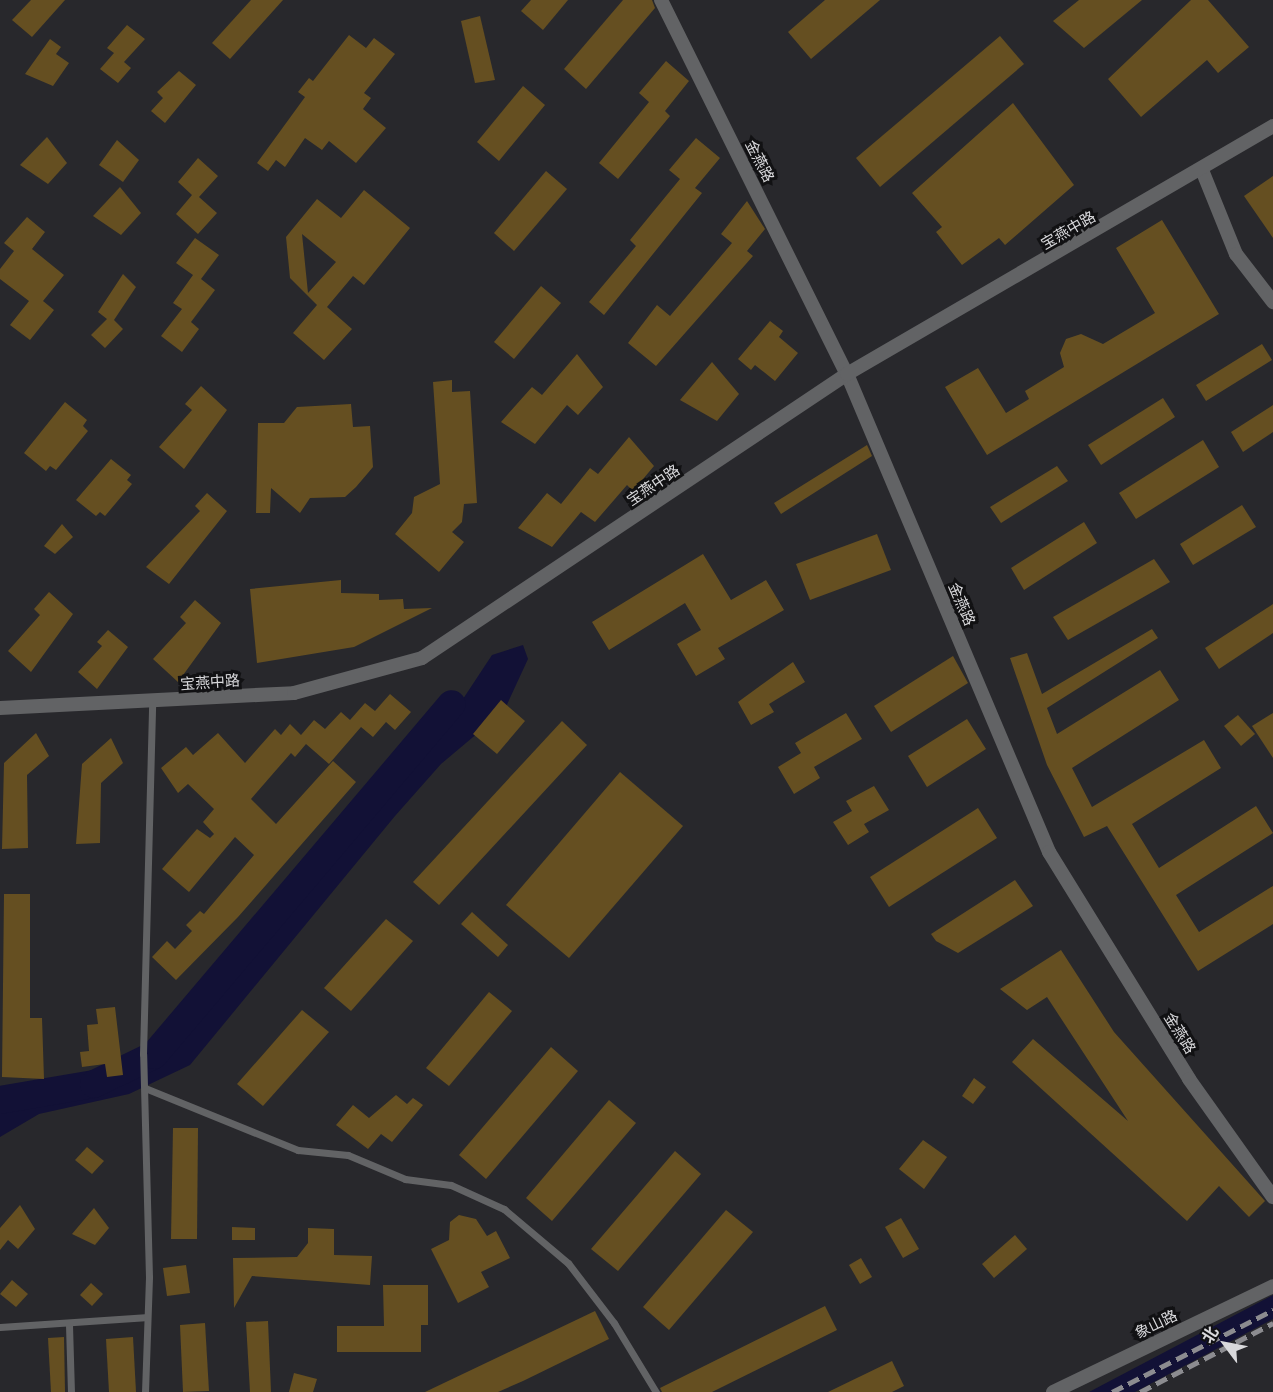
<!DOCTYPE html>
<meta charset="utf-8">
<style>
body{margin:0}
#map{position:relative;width:1273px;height:1392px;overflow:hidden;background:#28282c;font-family:Ubuntu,"Noto Sans SC",sans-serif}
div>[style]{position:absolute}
.water>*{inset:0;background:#121136}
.river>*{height:28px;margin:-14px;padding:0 14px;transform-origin:14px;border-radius:14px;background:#121136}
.building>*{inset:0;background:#654f21}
.service>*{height:7px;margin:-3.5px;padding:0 3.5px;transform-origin:3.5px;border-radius:3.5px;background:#626365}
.minor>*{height:14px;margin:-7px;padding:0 7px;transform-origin:7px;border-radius:7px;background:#626365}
.rail>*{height:4.5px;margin-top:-2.25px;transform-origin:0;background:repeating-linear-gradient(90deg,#8c8c90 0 12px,transparent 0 18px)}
span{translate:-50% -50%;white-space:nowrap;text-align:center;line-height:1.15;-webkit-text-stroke:6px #111113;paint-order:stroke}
.street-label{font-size:15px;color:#d9d9dc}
.north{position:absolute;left:1195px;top:1314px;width:60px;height:60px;-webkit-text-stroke:4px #111113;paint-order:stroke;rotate:302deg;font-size:16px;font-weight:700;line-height:24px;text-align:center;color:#d9d9dc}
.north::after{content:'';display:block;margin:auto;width:21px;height:27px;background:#d9d9dc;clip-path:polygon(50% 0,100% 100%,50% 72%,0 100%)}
</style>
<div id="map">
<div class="water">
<i style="clip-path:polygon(523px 645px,528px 659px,504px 711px,441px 764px,395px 816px,190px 1065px,129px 1094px,39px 1114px,0 1137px,0 1110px,10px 1104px,71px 1084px,140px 1070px,172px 1054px,461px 702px,492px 655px)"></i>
<i style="clip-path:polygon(1273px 1295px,1273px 1319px,1135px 1392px,1089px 1392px)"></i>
</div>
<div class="river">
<i style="left:0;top:1100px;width:95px;rotate:-9.7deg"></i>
<i style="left:94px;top:1084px;width:67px;rotate:-25.8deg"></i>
<i style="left:154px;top:1055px;width:460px;rotate:-49.7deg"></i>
</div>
<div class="building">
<i style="clip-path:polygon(31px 0,65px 0,32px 37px,12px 20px)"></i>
<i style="clip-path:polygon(251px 0,283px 0,230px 59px,212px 43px)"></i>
<i style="clip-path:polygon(531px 0,568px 0,543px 30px,521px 11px)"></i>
<i style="clip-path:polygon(623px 0,652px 0,655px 8px,586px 89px,564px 69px)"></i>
<i style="clip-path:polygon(825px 0,880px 0,811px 59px,788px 32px)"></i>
<i style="clip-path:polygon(1079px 0,1142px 0,1084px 48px,1053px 21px)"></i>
<i style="clip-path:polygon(1191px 0,1208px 0,1249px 47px,1218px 73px,1207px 60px,1141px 117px,1108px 79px)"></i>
<i style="clip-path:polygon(480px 16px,495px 80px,475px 83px,461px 21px)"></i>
<i style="clip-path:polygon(127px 25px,145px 39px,124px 62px,131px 68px,118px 83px,100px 69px,114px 53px,107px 48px)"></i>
<i style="clip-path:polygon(349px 35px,366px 48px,374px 38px,395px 54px,364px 93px,371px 98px,363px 109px,386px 128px,356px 163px,329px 141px,322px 150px,305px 138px,285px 167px,276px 160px,268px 171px,257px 163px,305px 97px,298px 92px,309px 78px,313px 81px)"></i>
<i style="clip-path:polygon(1000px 36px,1024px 64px,880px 187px,856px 158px)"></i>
<i style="clip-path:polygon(50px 39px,61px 47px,56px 54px,69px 63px,53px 86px,25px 74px)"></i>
<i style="clip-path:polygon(666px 61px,689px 81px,665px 111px,670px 116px,618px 179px,599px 163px,649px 102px,639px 93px)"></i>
<i style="clip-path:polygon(179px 71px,196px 85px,165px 123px,151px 111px,163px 98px,157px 92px)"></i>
<i style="clip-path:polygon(523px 86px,545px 105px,499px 161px,477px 142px)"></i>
<i style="clip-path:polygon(1013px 103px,1074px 185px,1005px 245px,999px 238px,962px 265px,936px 232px,942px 227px,912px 193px)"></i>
<i style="clip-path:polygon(47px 137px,67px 163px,48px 184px,20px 165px)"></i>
<i style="clip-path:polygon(696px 138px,720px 158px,695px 188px,702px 193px,604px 315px,589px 302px,636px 246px,630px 240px,680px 179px,669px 170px)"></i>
<i style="clip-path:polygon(117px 140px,139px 160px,123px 182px,99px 165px)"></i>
<i style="clip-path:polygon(198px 158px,218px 176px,199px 197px,217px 213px,198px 234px,176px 214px,192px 195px,178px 182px)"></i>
<i style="clip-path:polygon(546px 171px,567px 189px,514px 251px,494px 233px)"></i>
<i style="clip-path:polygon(1273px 176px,1273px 238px,1244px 196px)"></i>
<i style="clip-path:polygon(120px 187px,141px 213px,121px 235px,93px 216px)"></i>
<i style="clip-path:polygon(evenodd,364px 190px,410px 228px,364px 285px,353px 276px,327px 307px,352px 329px,324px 360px,293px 333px,317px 305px,290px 278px,286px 237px,317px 199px,341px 218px,364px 190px,302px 234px,336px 262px,308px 293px,302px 234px)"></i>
<i style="clip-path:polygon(747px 201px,765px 229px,747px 251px,753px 256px,656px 366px,628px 343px,657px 305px,670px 316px,732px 243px,721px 234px)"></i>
<i style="clip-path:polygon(27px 217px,45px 232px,32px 249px,64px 275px,43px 301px,54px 310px,30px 340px,10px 325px,29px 301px,0 279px,0 269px,14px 251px,4px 243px)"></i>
<i style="clip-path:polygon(1162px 220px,1219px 314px,987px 455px,945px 387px,978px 368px,1006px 413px,1029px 399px,1025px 391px,1064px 367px,1060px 353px,1066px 339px,1081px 334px,1103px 344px,1155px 313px,1116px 248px)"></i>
<i style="clip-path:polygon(195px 238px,219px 255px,201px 279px,215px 290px,191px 322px,199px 329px,182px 352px,161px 336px,182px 309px,173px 303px,193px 275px,176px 263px)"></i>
<i style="clip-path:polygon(123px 274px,136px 287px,114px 320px,123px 329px,105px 348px,91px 335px,107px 319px,98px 312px)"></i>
<i style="clip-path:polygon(541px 286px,561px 303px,514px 359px,494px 342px)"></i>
<i style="clip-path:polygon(770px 321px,783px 331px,779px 337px,798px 353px,775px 381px,755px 365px,751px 370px,738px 359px)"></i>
<i style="clip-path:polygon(1262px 344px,1272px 360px,1206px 401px,1196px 385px)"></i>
<i style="clip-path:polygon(577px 354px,603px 387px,578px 415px,567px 405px,535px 444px,501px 422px,532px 387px,542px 395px)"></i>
<i style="clip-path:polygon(712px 362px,739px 394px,717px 421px,680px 400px)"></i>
<i style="clip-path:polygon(452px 380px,452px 392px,470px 391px,477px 503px,464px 504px,462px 522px,452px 532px,464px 542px,439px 572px,395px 534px,412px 513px,414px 497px,440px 484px,433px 382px)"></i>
<i style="clip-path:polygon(201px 386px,227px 410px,184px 469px,159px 447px,192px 410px,185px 404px)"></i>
<i style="clip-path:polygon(1163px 398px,1175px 417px,1101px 465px,1088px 445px)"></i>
<i style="clip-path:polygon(65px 402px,87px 420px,83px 426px,88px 431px,56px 470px,50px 466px,46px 471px,24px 453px)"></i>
<i style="clip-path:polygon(351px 404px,353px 427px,370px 426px,373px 467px,356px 487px,345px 497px,310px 498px,300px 513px,271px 488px,270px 513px,256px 513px,258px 423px,284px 423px,297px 407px)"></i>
<i style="clip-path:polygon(1273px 405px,1273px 432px,1243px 452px,1231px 432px)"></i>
<i style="clip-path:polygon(629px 437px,654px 466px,633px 491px,627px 485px,595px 522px,581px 512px,552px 547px,518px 528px,547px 493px,561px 504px,590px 468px,598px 474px)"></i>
<i style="clip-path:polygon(1203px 440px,1219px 467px,1136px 519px,1119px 493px)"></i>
<i style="clip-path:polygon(867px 445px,872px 456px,781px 514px,774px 503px)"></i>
<i style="clip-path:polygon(111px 459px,131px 475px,127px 480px,132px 484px,105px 516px,100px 512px,96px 516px,76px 500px)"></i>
<i style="clip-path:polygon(1057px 466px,1068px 481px,1001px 523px,990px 507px)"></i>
<i style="clip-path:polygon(207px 493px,227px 511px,169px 584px,146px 567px,200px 511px,195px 506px)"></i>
<i style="clip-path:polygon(1242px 505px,1256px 527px,1193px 565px,1180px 544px)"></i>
<i style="clip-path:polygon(1084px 522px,1097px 543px,1024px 590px,1011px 568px)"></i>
<i style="clip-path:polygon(62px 524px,73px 537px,55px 554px,44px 546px)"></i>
<i style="clip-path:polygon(877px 534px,891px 570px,810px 600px,796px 564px)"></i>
<i style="clip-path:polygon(703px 554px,731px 600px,766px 580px,784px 610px,718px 648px,725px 659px,696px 676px,677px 644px,701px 630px,685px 603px,609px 650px,592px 622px)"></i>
<i style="clip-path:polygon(1154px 559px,1170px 582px,1068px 640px,1053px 617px)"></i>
<i style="clip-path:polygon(341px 580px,341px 593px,379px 594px,379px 600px,403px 599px,404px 609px,432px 608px,354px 647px,257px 663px,250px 589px)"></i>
<i style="clip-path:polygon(49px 592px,73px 614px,31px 672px,8px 651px,40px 615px,34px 609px)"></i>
<i style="clip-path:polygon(195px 600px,221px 623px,178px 682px,153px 659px,186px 623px,180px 617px)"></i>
<i style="clip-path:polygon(1273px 604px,1273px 633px,1219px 669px,1205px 648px)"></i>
<i style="clip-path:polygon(1152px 629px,1158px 638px,1047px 708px,1057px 734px,1160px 670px,1179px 700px,1072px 768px,1092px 807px,1204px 740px,1221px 768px,1132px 824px,1159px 868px,1256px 806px,1273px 833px,1176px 895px,1199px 932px,1273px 886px,1273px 924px,1198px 971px,1107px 826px,1084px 837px,1047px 765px,1010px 658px,1027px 653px,1042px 694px)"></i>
<i style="clip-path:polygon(108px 630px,128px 647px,97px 689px,78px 672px,102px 646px,97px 642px)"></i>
<i style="clip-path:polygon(953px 656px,968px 683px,891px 732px,874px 706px)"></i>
<i style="clip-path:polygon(793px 662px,805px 682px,769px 704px,774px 712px,751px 725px,738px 702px)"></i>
<i style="clip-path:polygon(390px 694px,411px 712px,395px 730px,386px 722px,373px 737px,361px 727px,329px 764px,306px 744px,295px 757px,291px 753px,251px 799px,276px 824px,333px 761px,356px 782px,238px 917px,176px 980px,152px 957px,167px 941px,175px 949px,192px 931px,186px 925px,200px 911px,204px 914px,254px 855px,235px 837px,189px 892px,162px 869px,197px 829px,210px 838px,214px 834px,203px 822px,214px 809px,188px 784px,178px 793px,161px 768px,186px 747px,193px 755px,218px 733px,245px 763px,275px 729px,281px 735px,290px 724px,301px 735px,314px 720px,325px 729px,341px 712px,350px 720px,365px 703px,375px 711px)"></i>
<i style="clip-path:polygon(501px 700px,525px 721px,497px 754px,473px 734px)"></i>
<i style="clip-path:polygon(846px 713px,862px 739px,814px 767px,820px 778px,794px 794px,778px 767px,801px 753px,795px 743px)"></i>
<i style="clip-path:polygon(1273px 713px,1273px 758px,1252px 726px)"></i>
<i style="clip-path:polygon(1238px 715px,1255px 734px,1241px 746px,1224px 726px)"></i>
<i style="clip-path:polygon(967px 719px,986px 749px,927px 787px,908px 756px)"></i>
<i style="clip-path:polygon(562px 721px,587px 745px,439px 905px,413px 882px)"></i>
<i style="clip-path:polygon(36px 733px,49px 756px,27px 775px,28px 848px,2px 849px,4px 763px)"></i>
<i style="clip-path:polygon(111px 738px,123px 763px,101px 783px,100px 843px,76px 844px,82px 764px)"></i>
<i style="clip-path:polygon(620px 772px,683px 826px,569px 958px,506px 905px)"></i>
<i style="clip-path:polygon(874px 786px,889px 810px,864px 824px,869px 832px,848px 845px,833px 822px,852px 811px,846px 801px)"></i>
<i style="clip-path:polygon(978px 808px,997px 838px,889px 907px,870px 877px)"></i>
<i style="clip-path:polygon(1015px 880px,1033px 906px,958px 953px,936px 941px,931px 934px)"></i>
<i style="clip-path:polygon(4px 894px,30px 894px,30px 1018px,42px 1018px,44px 1079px,2px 1077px)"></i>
<i style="clip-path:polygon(472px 912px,508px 945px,498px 957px,461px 924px)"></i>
<i style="clip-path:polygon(386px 919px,413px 941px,351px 1011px,324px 988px)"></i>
<i style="clip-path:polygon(1061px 950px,1114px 1032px,1265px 1201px,1249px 1217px,1219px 1186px,1187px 1221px,1012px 1062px,1033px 1039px,1128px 1121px,1047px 997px,1027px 1010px,1000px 989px)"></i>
<i style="clip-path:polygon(489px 992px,512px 1011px,449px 1086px,426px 1068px)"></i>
<i style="clip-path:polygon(115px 1007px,123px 1075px,107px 1077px,105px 1064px,82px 1067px,80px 1052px,89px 1051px,87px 1025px,98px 1024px,96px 1009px)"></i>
<i style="clip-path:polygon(302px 1010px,329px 1032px,263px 1106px,237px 1084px)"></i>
<i style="clip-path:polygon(551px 1047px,578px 1071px,486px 1179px,459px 1155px)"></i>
<i style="clip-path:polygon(974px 1078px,986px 1087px,973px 1104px,962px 1096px)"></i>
<i style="clip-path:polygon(396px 1095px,407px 1104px,413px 1098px,423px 1105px,392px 1142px,381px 1134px,368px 1149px,336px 1125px,353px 1105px,369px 1118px)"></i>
<i style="clip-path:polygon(609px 1100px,636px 1123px,552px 1221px,526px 1198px)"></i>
<i style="clip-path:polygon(173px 1128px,198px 1128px,197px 1239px,171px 1239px)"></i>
<i style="clip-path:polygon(923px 1140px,947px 1157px,924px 1189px,899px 1169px)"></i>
<i style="clip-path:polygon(87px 1147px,104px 1161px,92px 1174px,75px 1160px)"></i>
<i style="clip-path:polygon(675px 1151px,701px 1174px,618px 1271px,591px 1249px)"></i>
<i style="clip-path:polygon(20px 1205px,35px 1229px,18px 1249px,8px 1240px,0 1250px,0 1228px)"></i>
<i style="clip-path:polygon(94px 1208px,109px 1228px,95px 1245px,72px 1234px)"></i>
<i style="clip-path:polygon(726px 1210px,753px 1232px,669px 1330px,643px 1307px)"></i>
<i style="clip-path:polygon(459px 1215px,476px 1219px,487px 1236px,496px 1231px,510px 1258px,481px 1272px,489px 1287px,458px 1303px,431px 1249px,449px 1240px,450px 1222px)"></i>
<i style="clip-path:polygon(901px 1218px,919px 1249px,903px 1258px,885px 1227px)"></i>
<i style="clip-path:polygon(232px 1227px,255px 1228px,255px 1240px,232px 1240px)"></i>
<i style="clip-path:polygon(308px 1228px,334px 1229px,334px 1255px,372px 1256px,370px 1285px,252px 1276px,234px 1308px,233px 1258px,297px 1257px,308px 1243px)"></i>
<i style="clip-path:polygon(1015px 1235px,1027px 1249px,994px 1278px,982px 1264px)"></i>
<i style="clip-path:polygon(861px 1258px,872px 1277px,860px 1284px,849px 1265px)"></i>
<i style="clip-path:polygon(186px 1265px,190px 1293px,167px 1296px,163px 1268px)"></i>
<i style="clip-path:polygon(12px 1280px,28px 1294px,16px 1307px,0 1294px)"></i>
<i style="clip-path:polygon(91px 1283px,103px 1294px,92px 1306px,80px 1295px)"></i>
<i style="clip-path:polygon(383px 1285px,428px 1285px,428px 1325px,421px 1325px,421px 1352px,337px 1352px,337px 1326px,384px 1326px)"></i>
<i style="clip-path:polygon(825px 1306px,837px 1330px,712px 1392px,662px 1392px,660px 1388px)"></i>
<i style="clip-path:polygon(595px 1311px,609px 1339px,523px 1381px,498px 1392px,425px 1392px)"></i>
<i style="clip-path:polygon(268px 1321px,271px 1392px,250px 1392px,246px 1322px)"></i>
<i style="clip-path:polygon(205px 1323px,209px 1391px,183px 1392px,180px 1325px)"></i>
<i style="clip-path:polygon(64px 1337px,65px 1392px,51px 1392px,48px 1338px)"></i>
<i style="clip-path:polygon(133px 1337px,136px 1392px,109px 1392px,106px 1339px)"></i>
<i style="clip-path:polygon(892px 1361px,904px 1386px,892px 1392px,828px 1392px)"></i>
<i style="clip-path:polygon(294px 1373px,317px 1379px,313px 1392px,289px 1392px)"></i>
</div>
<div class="service">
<i style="left:145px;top:1088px;width:165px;rotate:22.1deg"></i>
<i style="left:298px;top:1150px;width:50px;rotate:5.7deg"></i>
<i style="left:348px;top:1155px;width:62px;rotate:22.8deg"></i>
<i style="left:405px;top:1179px;width:46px;rotate:7.4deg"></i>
<i style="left:451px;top:1185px;width:58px;rotate:24.4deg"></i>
<i style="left:504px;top:1209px;width:84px;rotate:40.2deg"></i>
<i style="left:568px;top:1263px;width:76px;rotate:52.5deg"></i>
<i style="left:614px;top:1323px;width:81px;rotate:58.7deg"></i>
<i style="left:69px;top:1325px;width:67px;rotate:88.3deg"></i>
<i style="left:0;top:1327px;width:145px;rotate:-3.9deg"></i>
<i style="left:145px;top:1392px;width:115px;rotate:-88deg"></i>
<i style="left:149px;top:1277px;width:223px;rotate:-91.5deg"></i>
<i style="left:143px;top:1054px;width:351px;rotate:-88.5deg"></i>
</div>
<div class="minor">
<i style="left:661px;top:0;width:418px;rotate:63.6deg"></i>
<i style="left:847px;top:374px;width:519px;rotate:67.09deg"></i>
<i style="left:1049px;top:852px;width:267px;rotate:58.3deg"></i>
<i style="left:1189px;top:1079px;width:145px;rotate:54.6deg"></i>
<i style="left:1202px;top:170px;width:91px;rotate:68deg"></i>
<i style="left:1236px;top:254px;width:61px;rotate:52.4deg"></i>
<i style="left:0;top:708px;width:294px;rotate:-2.9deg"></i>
<i style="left:294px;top:693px;width:133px;rotate:-15.3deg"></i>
<i style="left:422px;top:658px;width:511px;rotate:-33.75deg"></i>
<i style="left:847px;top:374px;width:493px;rotate:-30.2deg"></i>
<i style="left:1053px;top:1392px;width:244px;rotate:-25.7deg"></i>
</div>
<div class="rail">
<i style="left:1112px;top:1392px;width:181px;rotate:-27deg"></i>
<i style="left:1140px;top:1392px;width:150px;rotate:-27.4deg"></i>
</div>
<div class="street-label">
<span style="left:760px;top:161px;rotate:63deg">金燕路</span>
<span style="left:1068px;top:230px;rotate:-30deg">宝燕中路</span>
<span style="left:653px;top:485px;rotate:-34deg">宝燕中路</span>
<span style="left:962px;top:604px;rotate:67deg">金燕路</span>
<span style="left:210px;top:682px;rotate:-4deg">宝燕中路</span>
<span style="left:1180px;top:1033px;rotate:58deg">金燕路</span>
<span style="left:1156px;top:1324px;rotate:-26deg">象山路</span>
</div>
<div class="north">北</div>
</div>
